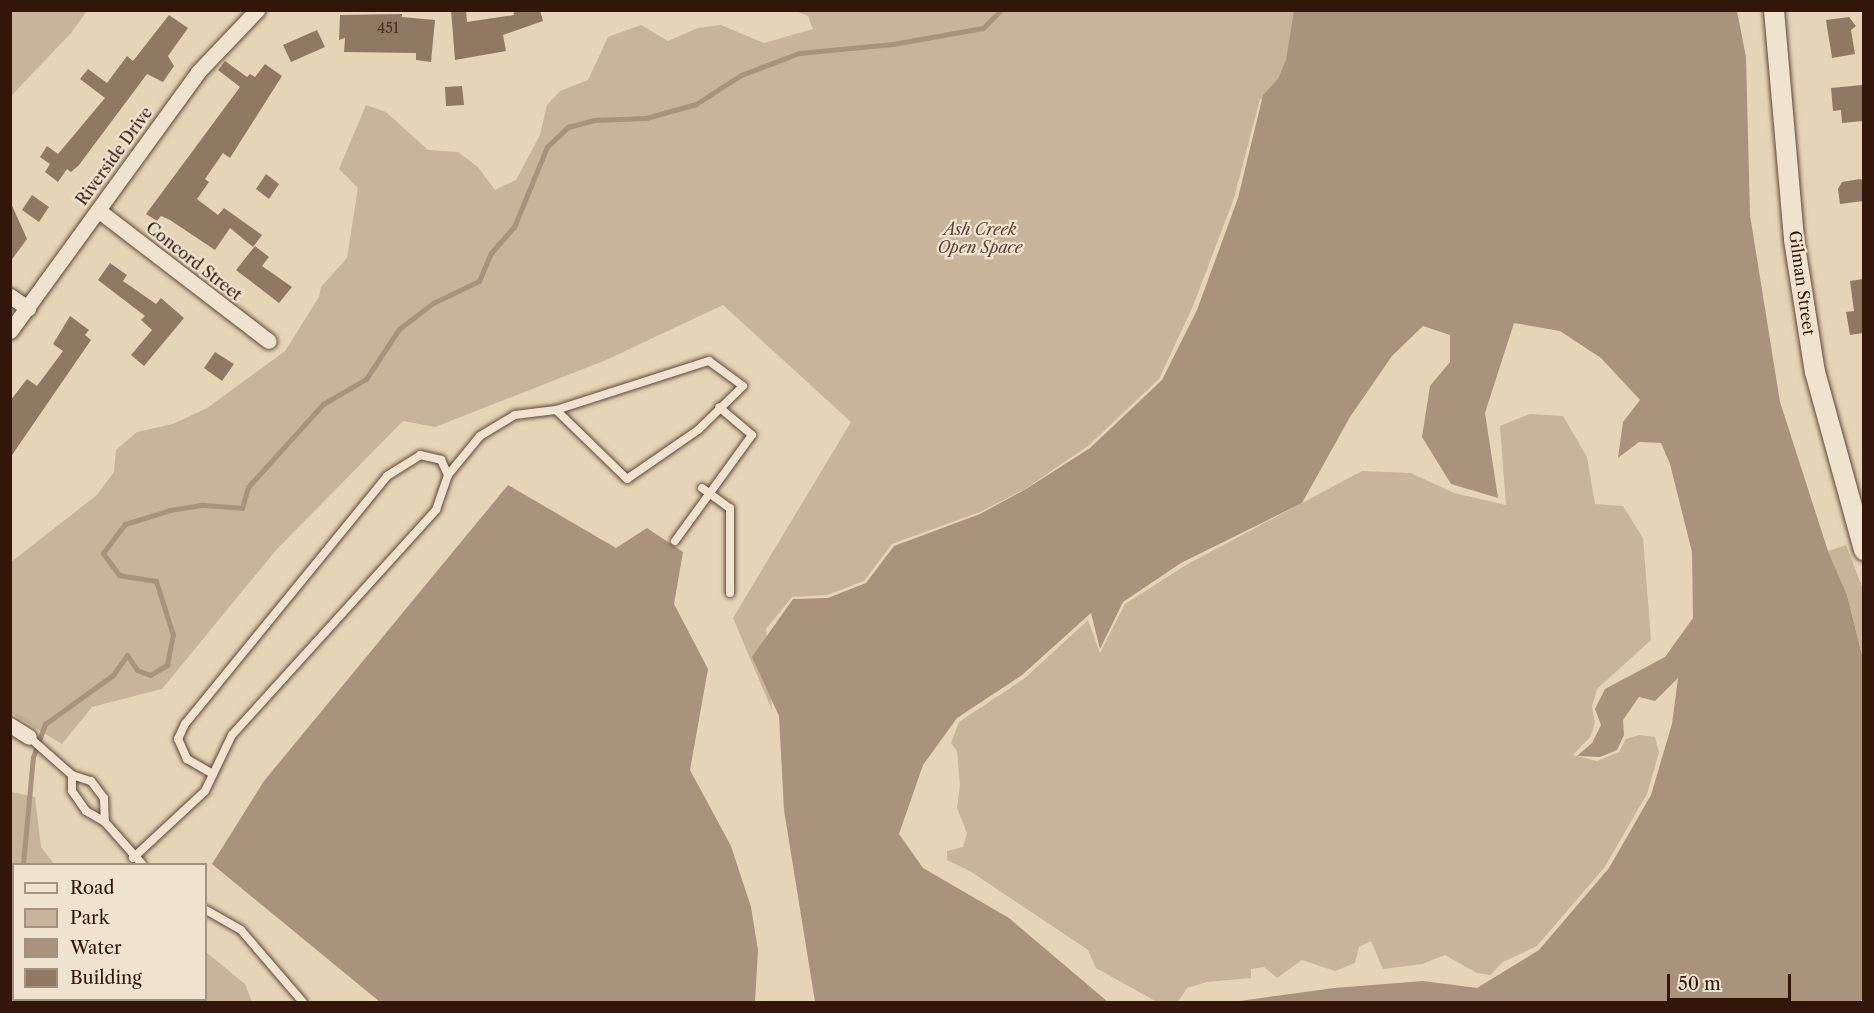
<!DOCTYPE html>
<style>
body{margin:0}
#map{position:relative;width:1874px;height:1013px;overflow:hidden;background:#e6d4b6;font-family:"Libre Caslon Text",serif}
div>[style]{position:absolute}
.green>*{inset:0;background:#c7b499}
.water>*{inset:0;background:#a9937c}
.stream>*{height:5px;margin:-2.5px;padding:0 2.5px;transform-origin:2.5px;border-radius:2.5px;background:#a9937c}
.building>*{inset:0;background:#907963}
.roads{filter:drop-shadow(0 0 2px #5f4635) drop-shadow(0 0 2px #5f4635)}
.service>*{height:8px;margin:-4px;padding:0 4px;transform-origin:4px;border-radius:4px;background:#efe3d0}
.minor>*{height:15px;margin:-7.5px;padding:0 7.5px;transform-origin:7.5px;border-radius:7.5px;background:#efe3d0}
.tertiary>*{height:20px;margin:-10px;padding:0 10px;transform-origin:10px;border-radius:10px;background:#efe3d0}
span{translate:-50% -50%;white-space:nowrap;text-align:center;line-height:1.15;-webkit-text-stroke:4.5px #efe3d0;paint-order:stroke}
.number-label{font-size:14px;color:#4a2f20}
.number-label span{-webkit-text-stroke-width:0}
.street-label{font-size:16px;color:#32160a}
.park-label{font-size:16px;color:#5f4535;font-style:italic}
.frame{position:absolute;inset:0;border:12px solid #32160a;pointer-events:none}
.legend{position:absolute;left:12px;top:863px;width:195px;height:138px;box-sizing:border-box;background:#efe3d0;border:2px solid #a39181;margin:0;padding:8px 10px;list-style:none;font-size:18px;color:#32160a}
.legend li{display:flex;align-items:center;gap:12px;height:30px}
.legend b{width:30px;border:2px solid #a39181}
.scale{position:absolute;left:1667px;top:974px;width:124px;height:27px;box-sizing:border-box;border:3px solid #32160a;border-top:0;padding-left:8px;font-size:18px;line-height:21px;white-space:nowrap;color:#32160a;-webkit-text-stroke:4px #efe3d0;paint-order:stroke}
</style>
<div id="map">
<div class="green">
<i style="clip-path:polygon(11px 10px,87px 11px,71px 33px,11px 96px)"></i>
<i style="clip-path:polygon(796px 11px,1321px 11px,1272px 100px,1260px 99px,1234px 198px,1193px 306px,1159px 379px,1088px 446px,1025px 489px,980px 512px,892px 544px,864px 581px,827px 595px,792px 597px,766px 629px,772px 710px,733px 618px,851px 422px,723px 305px,606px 360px,435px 427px,403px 421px,277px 549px,162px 689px,92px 707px,62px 744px,11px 713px,11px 562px,97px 495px,114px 472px,116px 450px,137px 432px,173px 424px,207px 408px,285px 351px,319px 297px,321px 287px,347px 258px,358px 188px,339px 169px,366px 105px,386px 112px,428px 150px,458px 152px,478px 167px,495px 190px,516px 180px,540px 135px,547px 105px,560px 91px,588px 80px,608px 37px,641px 25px,668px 41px,698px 28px,721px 25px,764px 43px,813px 29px,808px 16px)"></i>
<i style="clip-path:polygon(1530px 414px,1563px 416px,1587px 457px,1595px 504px,1623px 506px,1643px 538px,1651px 640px,1597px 689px,1592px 707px,1595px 723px,1590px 737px,1573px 755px,1597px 761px,1619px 752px,1626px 739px,1639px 735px,1655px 737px,1659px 752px,1647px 794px,1604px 868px,1537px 946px,1503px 962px,1490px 975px,1477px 973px,1445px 955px,1422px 964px,1383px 969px,1371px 941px,1359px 947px,1355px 963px,1335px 971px,1302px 960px,1277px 978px,1264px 967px,1251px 969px,1251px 978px,1207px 982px,1187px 988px,1178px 1002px,1157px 1002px,1096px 968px,1088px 950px,970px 871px,947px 860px,947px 851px,963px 847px,967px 833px,957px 808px,960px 785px,957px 751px,951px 743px,959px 722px,1025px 678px,1088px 620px,1100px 653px,1125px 604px,1186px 565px,1362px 471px,1411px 473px,1454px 493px,1506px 505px,1500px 426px)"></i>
<i style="clip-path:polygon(1846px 545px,1863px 589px,1863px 659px,1847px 595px,1828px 551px)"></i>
<i style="clip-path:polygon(12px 792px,35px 797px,41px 847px,54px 864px,14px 864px,14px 1000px,206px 1000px,206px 952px,245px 984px,252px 1002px,11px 1002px)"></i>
</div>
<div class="water">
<i style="clip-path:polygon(1294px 11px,1737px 11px,1746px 57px,1750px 215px,1780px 402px,1828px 551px,1847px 595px,1863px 659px,1864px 998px,1859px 1002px,1232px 1002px,1334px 988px,1423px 981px,1477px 988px,1539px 950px,1609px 868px,1651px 795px,1672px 724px,1678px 678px,1655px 701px,1639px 697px,1623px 720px,1624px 735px,1617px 750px,1600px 757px,1577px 756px,1592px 743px,1601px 725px,1595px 709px,1605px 689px,1665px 657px,1693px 618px,1692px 552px,1670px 464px,1661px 443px,1639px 442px,1618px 458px,1623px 422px,1640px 400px,1601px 358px,1560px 331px,1514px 323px,1485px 413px,1498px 498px,1451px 484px,1422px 437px,1430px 386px,1450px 362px,1450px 335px,1423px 326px,1392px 356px,1350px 417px,1302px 503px,1181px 563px,1123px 602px,1100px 649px,1091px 613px,1022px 675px,957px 718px,923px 765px,899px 834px,923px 868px,1009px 918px,1108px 1002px,815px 1002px,784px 810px,779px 716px,752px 657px,793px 599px,828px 598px,866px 583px,894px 546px,980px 514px,1026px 489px,1090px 448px,1162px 380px,1197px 310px,1238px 198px,1263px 95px,1278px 79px,1286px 60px)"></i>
<i style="clip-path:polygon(508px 485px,616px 548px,647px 528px,683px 552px,674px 604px,708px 669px,690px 770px,731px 846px,751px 907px,758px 950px,755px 1002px,380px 1002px,212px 864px,264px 781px)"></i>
</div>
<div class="stream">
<i style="left:23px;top:864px;width:107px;rotate:-84.7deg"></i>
<i style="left:33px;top:757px;width:35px;rotate:-70deg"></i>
<i style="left:45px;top:724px;width:84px;rotate:-35.8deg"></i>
<i style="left:113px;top:675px;width:24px;rotate:-55deg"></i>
<i style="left:127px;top:655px;width:18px;rotate:56deg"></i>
<i style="left:137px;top:670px;width:14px;rotate:21deg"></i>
<i style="left:150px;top:675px;width:20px;rotate:-30deg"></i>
<i style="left:167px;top:665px;width:31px;rotate:-79deg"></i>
<i style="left:173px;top:635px;width:57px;rotate:-107.5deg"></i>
<i style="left:156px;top:581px;width:37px;rotate:-171deg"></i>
<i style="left:119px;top:575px;width:27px;rotate:-126deg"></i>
<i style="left:103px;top:553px;width:36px;rotate:-53deg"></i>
<i style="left:125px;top:524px;width:47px;rotate:-17.3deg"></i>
<i style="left:170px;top:510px;width:33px;rotate:-9deg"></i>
<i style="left:203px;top:505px;width:39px;rotate:4deg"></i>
<i style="left:242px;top:508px;width:22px;rotate:-74deg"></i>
<i style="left:248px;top:487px;width:112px;rotate:-47.9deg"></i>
<i style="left:323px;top:404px;width:50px;rotate:-30.2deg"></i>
<i style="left:366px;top:379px;width:60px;rotate:-56.6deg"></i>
<i style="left:399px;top:329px;width:43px;rotate:-37.4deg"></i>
<i style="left:433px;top:303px;width:51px;rotate:-25.6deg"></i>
<i style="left:479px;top:281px;width:30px;rotate:-67deg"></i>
<i style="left:491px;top:253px;width:35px;rotate:-49deg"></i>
<i style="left:514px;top:227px;width:87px;rotate:-67.6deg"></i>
<i style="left:547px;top:147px;width:29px;rotate:-44deg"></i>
<i style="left:568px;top:127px;width:27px;rotate:-15deg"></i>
<i style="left:594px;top:120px;width:52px;rotate:-2.2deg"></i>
<i style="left:646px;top:118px;width:52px;rotate:-15.6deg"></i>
<i style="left:696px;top:104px;width:54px;rotate:-32.8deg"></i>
<i style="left:741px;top:75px;width:62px;rotate:-20.8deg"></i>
<i style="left:799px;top:53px;width:94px;rotate:-5.5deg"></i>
<i style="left:893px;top:44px;width:91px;rotate:-10.1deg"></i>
<i style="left:983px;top:28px;width:25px;rotate:-45deg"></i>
</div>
<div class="building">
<i style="clip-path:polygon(451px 10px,466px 10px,467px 22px,514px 15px,513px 10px,540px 10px,543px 21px,503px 35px,506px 51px,455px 60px)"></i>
<i style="clip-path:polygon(402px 14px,402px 17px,435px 20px,431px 62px,416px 60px,416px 53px,344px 52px,345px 38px,339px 40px,340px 15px)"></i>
<i style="clip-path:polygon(169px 15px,188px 28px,168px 56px,174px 66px,163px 82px,147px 74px,79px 165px,71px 172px,67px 169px,58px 182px,45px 172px,50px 164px,40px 157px,47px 146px,58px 154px,105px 98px,80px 79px,88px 69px,107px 83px,127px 56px,133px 61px)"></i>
<i style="clip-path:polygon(1849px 17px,1856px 26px,1851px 30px,1855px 54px,1832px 58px,1826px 20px)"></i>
<i style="clip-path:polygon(317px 30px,325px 47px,291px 62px,283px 45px)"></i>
<i style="clip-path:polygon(225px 61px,247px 77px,250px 74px,255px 77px,265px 64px,282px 76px,230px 158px,223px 153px,205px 179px,209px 182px,197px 199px,218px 215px,224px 208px,262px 235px,253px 247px,230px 228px,215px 250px,170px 220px,161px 216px,157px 221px,146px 214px,240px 87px,218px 70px)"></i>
<i style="clip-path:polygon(1862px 85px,1863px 121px,1842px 123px,1841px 110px,1833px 111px,1831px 88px)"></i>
<i style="clip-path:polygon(462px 86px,464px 105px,446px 106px,445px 87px)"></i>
<i style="clip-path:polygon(266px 174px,279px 184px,269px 199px,256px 189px)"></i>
<i style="clip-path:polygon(1860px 179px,1863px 180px,1863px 201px,1840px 204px,1838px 189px,1842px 182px)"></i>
<i style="clip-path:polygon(32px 195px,49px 207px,39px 222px,22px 210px)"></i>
<i style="clip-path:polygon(10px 201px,27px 239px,10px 262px)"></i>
<i style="clip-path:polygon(255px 246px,269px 257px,262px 266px,292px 287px,279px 303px,236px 270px)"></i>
<i style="clip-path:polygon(110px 263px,127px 275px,123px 281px,156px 304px,161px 298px,184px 318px,144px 366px,131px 355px,152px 330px,141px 320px,145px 316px,98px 280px)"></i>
<i style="clip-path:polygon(1863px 279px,1863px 333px,1850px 335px,1846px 312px,1854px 311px,1850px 281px)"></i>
<i style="clip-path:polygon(70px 316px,89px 330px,85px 335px,91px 340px,10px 458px,10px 401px,27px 379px,37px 386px,63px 351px,53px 344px)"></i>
<i style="clip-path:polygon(215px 352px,234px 364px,222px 381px,204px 368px)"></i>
</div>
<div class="roads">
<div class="service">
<i style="left:702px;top:488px;width:34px;rotate:36deg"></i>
<i style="left:730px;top:508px;width:85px;rotate:90deg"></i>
<i style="left:675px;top:541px;width:131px;rotate:-54deg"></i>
<i style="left:752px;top:435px;width:43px;rotate:-139.7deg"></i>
<i style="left:29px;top:737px;width:57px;rotate:41.5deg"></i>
<i style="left:72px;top:775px;width:20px;rotate:18deg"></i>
<i style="left:91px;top:781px;width:21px;rotate:53deg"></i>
<i style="left:104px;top:798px;width:24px;rotate:88deg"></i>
<i style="left:213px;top:774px;width:30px;rotate:-150deg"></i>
<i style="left:187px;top:759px;width:22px;rotate:-114deg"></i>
<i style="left:178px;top:739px;width:17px;rotate:-65deg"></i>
<i style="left:185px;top:724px;width:320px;rotate:-50.8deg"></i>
<i style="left:387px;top:476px;width:39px;rotate:-32deg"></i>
<i style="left:420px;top:455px;width:22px;rotate:13deg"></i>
<i style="left:441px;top:460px;width:17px;rotate:65deg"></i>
<i style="left:72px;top:775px;width:16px;rotate:90deg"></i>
<i style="left:72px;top:791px;width:24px;rotate:55deg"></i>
<i style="left:86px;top:811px;width:22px;rotate:30deg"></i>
<i style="left:105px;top:822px;width:56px;rotate:48.6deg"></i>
<i style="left:133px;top:858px;width:98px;rotate:-42.9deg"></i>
<i style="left:205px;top:791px;width:62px;rotate:-64.3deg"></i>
<i style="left:232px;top:735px;width:304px;rotate:-47.8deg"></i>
<i style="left:436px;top:510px;width:37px;rotate:-71deg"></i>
<i style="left:448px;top:475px;width:50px;rotate:-50.6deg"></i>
<i style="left:480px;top:436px;width:41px;rotate:-31deg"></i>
<i style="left:515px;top:415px;width:41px;rotate:-7deg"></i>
<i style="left:556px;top:410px;width:161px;rotate:-17.8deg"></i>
<i style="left:709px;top:361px;width:42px;rotate:36.3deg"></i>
<i style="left:743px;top:386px;width:63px;rotate:135.6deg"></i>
<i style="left:698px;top:430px;width:86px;rotate:145.4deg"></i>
<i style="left:627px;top:479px;width:99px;rotate:-135.8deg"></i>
<i style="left:206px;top:910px;width:40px;rotate:29.7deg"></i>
<i style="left:241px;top:930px;width:95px;rotate:49.3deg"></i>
</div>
<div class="minor">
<i style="left:98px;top:210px;width:215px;rotate:37.5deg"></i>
<i style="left:10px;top:296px;width:22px;rotate:34deg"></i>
<i style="left:10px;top:331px;width:320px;rotate:-54deg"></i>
<i style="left:198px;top:72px;width:86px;rotate:-46.4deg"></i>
<i style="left:10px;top:725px;width:22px;rotate:32deg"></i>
</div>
<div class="tertiary">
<i style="left:1774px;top:10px;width:231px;rotate:85deg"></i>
<i style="left:1794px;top:240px;width:134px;rotate:81deg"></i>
<i style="left:1815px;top:372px;width:185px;rotate:74.6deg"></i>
</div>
</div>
<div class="number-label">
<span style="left:388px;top:28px">451</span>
</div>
<div class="street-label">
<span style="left:114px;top:156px;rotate:-54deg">Riverside Drive</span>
<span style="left:194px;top:261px;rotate:38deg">Concord Street</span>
<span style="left:1802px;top:283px;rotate:82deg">Gilman Street</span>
</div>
<div class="park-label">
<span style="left:980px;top:238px">Ash Creek<br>Open Space</span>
</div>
<div class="frame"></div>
<ul class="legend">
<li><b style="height:8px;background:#efe3d0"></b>Road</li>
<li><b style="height:16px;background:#c7b499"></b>Park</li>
<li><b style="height:16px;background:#a9937c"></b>Water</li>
<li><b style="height:16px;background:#907963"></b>Building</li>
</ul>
<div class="scale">50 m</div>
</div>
